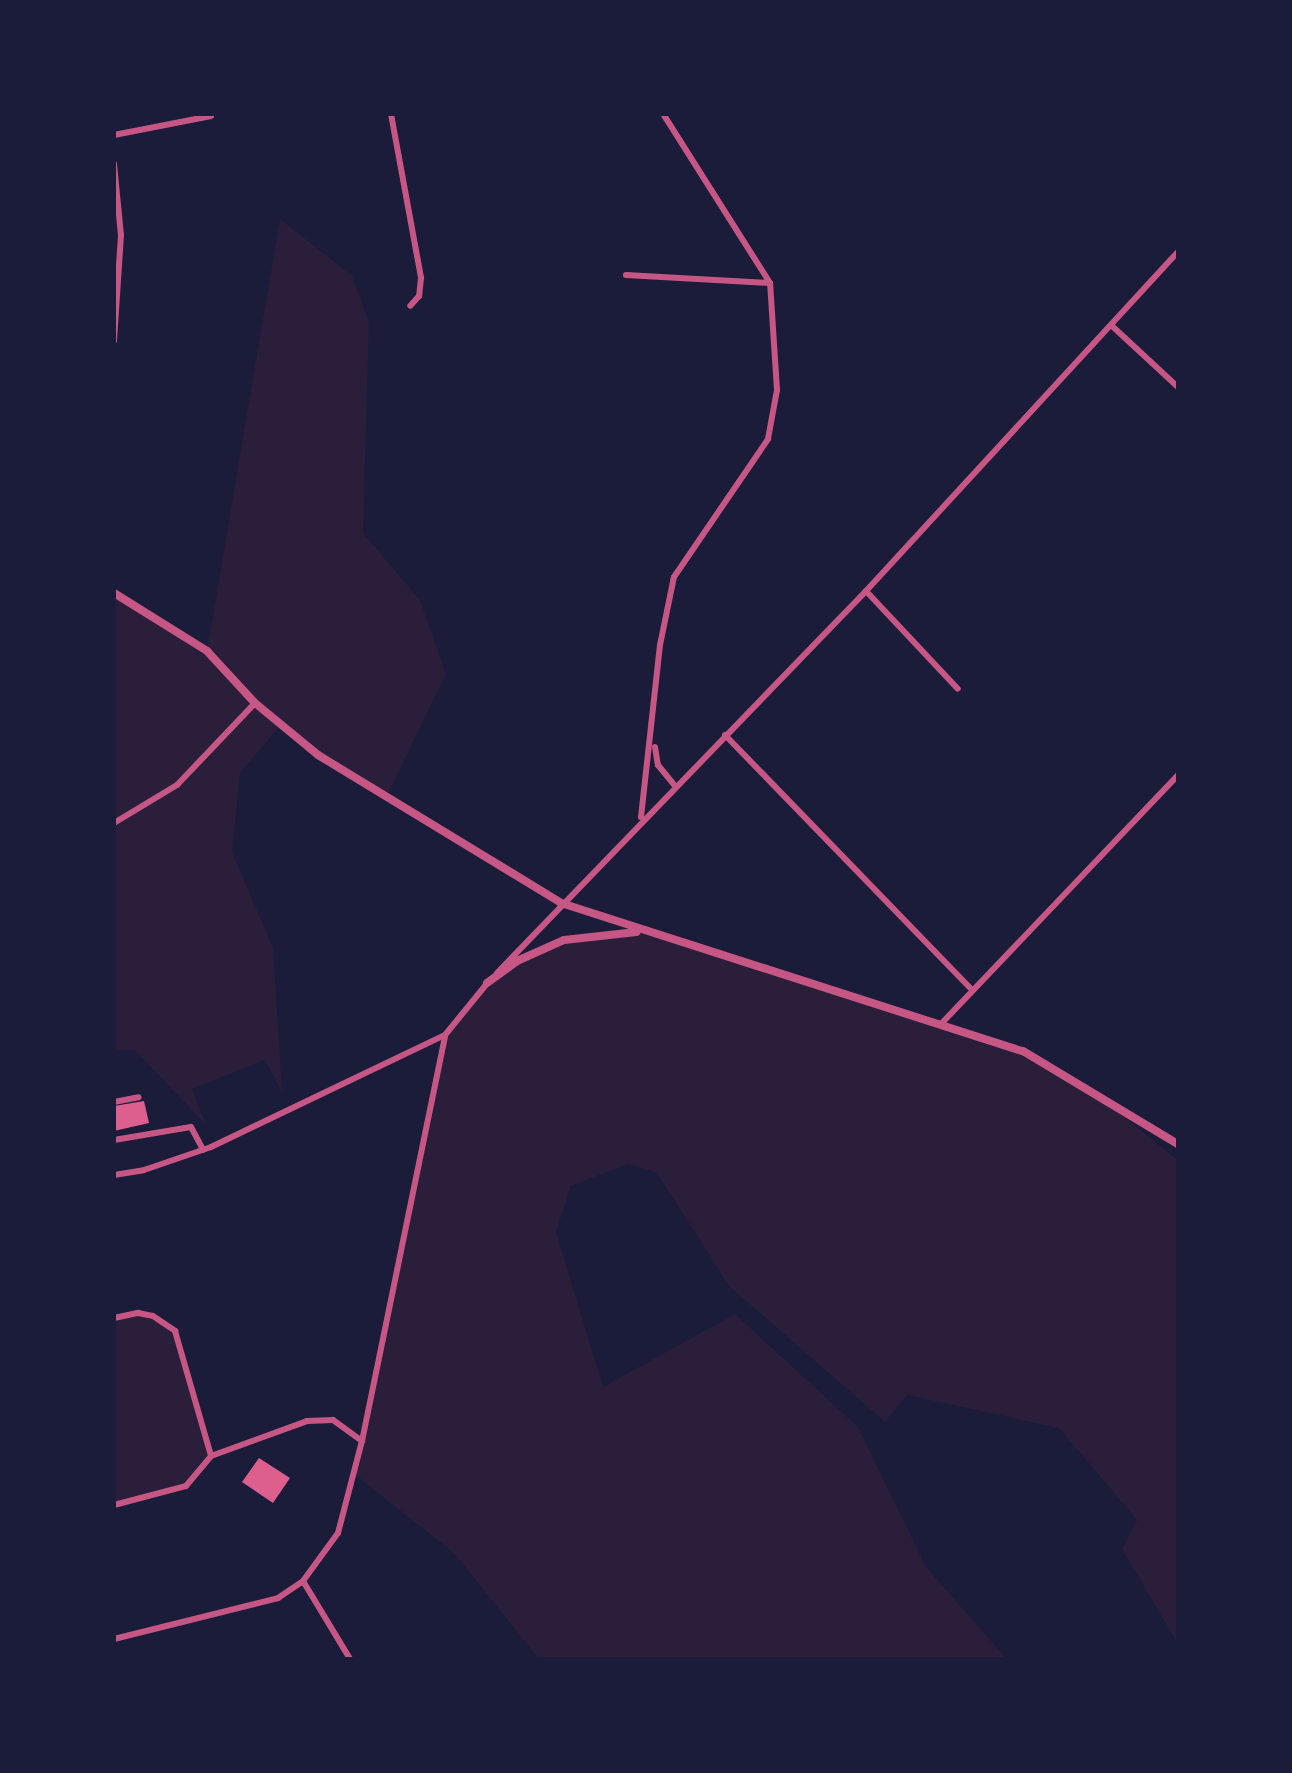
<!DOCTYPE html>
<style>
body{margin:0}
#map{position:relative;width:1292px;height:1773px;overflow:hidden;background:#1b1b3a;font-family:Manrope,sans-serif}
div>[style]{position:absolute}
.green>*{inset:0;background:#2a1e3b}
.building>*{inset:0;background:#dd5f8e}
.minor>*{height:6px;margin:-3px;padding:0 3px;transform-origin:3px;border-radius:3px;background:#c65784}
.tertiary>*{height:8px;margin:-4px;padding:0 4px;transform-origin:4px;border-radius:4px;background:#c65784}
span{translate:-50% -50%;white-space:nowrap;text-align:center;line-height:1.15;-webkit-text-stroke:7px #1b1b3a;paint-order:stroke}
.frame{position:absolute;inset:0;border:116px solid #1b1b3a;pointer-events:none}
</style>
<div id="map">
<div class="green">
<i style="clip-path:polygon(280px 219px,352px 276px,369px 322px,363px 533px,420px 600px,446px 674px,385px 800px,281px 725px,240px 773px,232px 852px,273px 948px,282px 1092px,265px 1060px,192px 1089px,206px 1125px,135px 1050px,114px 1051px,114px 593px,207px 651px)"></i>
<i style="clip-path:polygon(646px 932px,1023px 1051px,1073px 1077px,1178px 1160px,1178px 1644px,1122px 1549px,1137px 1520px,1059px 1428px,907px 1395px,885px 1422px,730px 1287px,656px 1172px,628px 1164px,571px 1186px,556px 1232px,603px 1387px,735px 1314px,858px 1427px,926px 1567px,1007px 1659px,539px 1659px,454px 1553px,354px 1474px,445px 1035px,487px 983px,517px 961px,564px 940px)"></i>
<i style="clip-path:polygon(138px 1313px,175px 1331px,211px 1456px,186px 1486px,114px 1505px,114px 1318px)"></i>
</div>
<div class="building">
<i style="clip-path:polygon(144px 1101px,149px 1123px,114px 1131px,114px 1106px)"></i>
<i style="clip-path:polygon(259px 1458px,290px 1478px,273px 1503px,242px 1482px)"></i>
</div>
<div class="minor">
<i style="left:391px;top:114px;width:167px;rotate:79.6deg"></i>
<i style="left:421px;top:278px;width:18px;rotate:96deg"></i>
<i style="left:419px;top:296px;width:13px;rotate:132deg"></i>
<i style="left:114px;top:135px;width:99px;rotate:-11.1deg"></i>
<i style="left:114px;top:164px;width:71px;rotate:84.4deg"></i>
<i style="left:121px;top:235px;width:106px;rotate:93.8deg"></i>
<i style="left:626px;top:275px;width:144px;rotate:3.2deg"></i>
<i style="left:1111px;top:325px;width:91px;rotate:42.8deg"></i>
<i style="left:866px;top:591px;width:134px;rotate:46.8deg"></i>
<i style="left:725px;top:735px;width:352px;rotate:45.9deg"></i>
<i style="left:655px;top:747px;width:18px;rotate:81deg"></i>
<i style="left:658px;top:765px;width:26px;rotate:51deg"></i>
<i style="left:641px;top:817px;width:173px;rotate:-83.7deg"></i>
<i style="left:660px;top:645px;width:69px;rotate:-78.4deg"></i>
<i style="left:674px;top:577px;width:167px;rotate:-55.7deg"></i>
<i style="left:768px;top:439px;width:50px;rotate:-79.6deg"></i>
<i style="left:777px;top:390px;width:107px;rotate:-93.7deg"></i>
<i style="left:770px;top:283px;width:200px;rotate:-122.3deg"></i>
<i style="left:114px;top:823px;width:74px;rotate:-31.1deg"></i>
<i style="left:177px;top:785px;width:113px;rotate:-46.4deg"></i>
<i style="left:497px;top:973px;width:531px;rotate:-45.99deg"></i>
<i style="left:866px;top:591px;width:461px;rotate:-47.4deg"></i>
<i style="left:941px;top:1024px;width:344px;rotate:-46.4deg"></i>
<i style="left:114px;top:1102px;width:25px;rotate:-11deg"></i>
<i style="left:114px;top:1140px;width:78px;rotate:-9.6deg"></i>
<i style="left:191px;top:1127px;width:26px;rotate:62deg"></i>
<i style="left:114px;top:1175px;width:30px;rotate:-9deg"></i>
<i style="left:144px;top:1170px;width:71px;rotate:-18.9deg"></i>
<i style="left:211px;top:1147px;width:259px;rotate:-25.6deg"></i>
<i style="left:445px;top:1035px;width:70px;rotate:-50.8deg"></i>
<i style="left:114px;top:1318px;width:25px;rotate:-12deg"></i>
<i style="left:138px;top:1313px;width:15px;rotate:11deg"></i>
<i style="left:153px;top:1316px;width:27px;rotate:34deg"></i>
<i style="left:175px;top:1331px;width:130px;rotate:73.9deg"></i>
<i style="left:114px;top:1505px;width:74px;rotate:-14.8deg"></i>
<i style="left:186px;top:1486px;width:39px;rotate:-50deg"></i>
<i style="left:211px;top:1456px;width:102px;rotate:-20deg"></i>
<i style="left:307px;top:1421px;width:26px;rotate:-2deg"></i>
<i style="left:333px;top:1420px;width:36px;rotate:36deg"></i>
<i style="left:303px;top:1581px;width:91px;rotate:58.9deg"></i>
<i style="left:114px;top:1639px;width:169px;rotate:-14deg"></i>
<i style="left:278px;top:1598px;width:30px;rotate:-34deg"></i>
<i style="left:303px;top:1581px;width:59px;rotate:-53.9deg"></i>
<i style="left:338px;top:1533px;width:95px;rotate:-75.4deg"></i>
<i style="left:362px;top:1441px;width:414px;rotate:-78.4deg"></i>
</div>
<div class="tertiary">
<i style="left:114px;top:593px;width:110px;rotate:31.9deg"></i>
<i style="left:207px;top:651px;width:71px;rotate:47.3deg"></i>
<i style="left:255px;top:703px;width:82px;rotate:39.5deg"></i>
<i style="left:318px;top:755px;width:285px;rotate:31.3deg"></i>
<i style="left:561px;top:903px;width:485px;rotate:17.8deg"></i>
<i style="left:1023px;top:1051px;width:181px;rotate:31deg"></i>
<i style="left:487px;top:983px;width:37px;rotate:-36deg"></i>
<i style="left:517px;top:961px;width:51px;rotate:-24.1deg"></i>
<i style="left:564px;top:940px;width:73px;rotate:-6.3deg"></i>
</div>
<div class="frame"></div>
</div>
